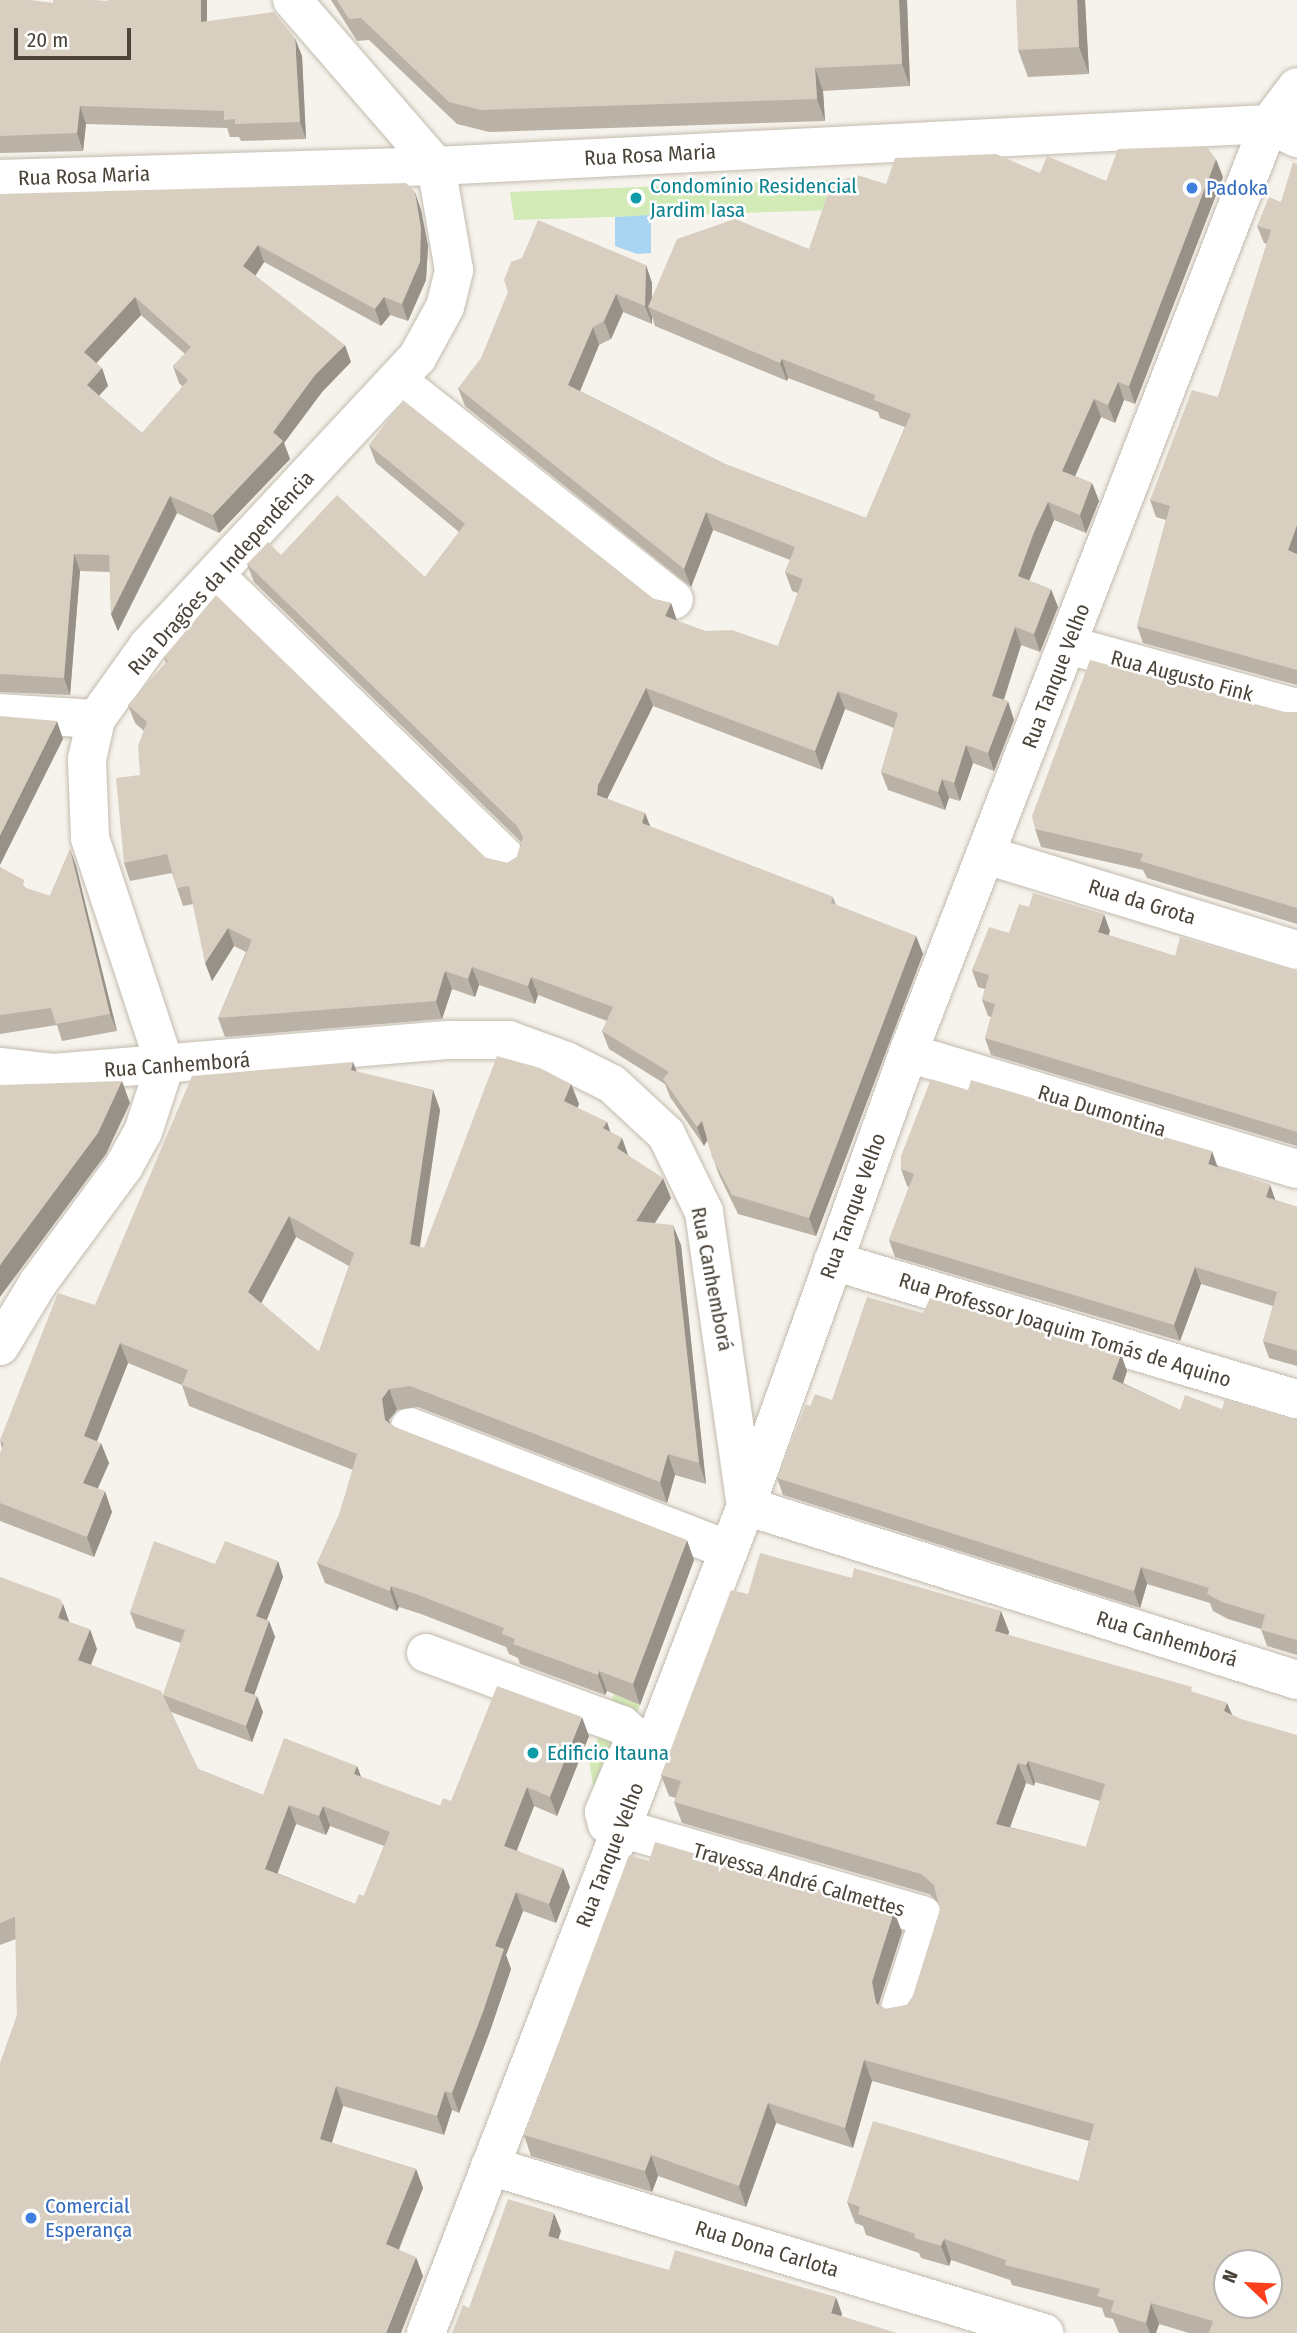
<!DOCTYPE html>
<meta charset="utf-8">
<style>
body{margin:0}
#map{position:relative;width:1297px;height:2333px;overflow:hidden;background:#f6f3ec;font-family:"Fira Sans Condensed",sans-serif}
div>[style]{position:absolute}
.green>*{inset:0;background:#d2eab5}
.water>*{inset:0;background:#a9d4f2}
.roads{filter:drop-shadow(0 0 2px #c2bbae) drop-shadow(0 0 2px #c2bbae)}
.minor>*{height:38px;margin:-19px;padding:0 19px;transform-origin:19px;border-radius:19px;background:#fff}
.wall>*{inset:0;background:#bab2a6}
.shaded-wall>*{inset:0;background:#979187}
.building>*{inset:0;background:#d8cfc1}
.dots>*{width:19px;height:19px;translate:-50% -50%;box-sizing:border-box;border:4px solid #fff;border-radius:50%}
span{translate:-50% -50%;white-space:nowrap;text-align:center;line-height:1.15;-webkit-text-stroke:5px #fff;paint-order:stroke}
.street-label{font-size:21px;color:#4b4439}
.culture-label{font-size:21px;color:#0d838f}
.left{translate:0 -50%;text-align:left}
.shop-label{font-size:21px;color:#366cbe}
.north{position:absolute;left:1213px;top:2249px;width:70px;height:70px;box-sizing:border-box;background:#fff;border:2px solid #b7b4b0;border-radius:50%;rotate:293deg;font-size:19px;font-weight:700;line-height:28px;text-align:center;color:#4b4439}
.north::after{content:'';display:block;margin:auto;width:24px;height:32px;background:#fc3f1d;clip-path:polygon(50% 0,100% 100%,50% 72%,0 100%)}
.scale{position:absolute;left:14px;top:28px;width:117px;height:32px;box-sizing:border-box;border:4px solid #4b4439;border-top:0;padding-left:9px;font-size:21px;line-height:24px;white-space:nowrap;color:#4b4439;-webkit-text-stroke:5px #fff;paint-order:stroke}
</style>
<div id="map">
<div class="green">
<i style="clip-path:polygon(845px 179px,835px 210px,514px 220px,510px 192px)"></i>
<i style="clip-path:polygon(614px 1694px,640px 1705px,605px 1796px,593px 1784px,589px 1762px)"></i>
</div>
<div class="water">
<i style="clip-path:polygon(651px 215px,651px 253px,637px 254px,615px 246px,615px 217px)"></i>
</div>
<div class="roads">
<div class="minor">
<i style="left:0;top:179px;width:436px;rotate:-1.7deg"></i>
<i style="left:436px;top:166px;width:834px;rotate:-2.89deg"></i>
<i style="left:1269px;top:124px;width:31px;rotate:27deg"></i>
<i style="left:398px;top:381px;width:352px;rotate:38.4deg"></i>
<i style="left:216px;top:576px;width:407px;rotate:44.2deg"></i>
<i style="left:1068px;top:645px;width:238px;rotate:15.4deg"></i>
<i style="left:0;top:713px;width:96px;rotate:3.6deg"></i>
<i style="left:986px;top:855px;width:325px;rotate:17deg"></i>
<i style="left:908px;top:1053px;width:406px;rotate:16.6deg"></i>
<i style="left:0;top:1067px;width:53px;rotate:6.5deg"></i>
<i style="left:53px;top:1073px;width:398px;rotate:-4.8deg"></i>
<i style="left:450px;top:1040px;width:59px"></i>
<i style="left:509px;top:1040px;width:61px;rotate:20.2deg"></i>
<i style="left:566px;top:1061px;width:51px;rotate:26.6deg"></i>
<i style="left:612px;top:1084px;width:74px;rotate:42.8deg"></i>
<i style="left:666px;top:1134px;width:87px;rotate:64deg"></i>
<i style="left:704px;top:1212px;width:297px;rotate:81.9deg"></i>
<i style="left:746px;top:1506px;width:578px;rotate:17.53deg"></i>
<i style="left:833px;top:1261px;width:484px;rotate:16.6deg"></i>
<i style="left:0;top:1346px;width:74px;rotate:-58.9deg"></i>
<i style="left:38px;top:1283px;width:145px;rotate:-53.7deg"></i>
<i style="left:124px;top:1166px;width:39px;rotate:-61deg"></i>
<i style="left:143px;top:1132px;width:71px;rotate:-71.8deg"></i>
<i style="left:165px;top:1065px;width:239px;rotate:-108.3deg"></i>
<i style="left:90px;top:838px;width:79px;rotate:-92.2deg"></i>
<i style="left:87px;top:759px;width:41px;rotate:-77.3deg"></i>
<i style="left:96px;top:719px;width:90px;rotate:-54.5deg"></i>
<i style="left:148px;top:646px;width:394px;rotate:-47deg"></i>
<i style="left:417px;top:358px;width:58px;rotate:-61.2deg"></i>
<i style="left:445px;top:307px;width:38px;rotate:-76deg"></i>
<i style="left:454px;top:270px;width:106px;rotate:-99.8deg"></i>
<i style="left:436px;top:166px;width:220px;rotate:-130.9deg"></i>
<i style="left:410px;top:1427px;width:342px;rotate:21.1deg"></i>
<i style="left:426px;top:1653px;width:209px;rotate:20.2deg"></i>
<i style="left:622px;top:1725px;width:13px;rotate:42deg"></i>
<i style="left:632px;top:1734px;width:11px;rotate:90deg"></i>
<i style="left:632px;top:1745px;width:73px;rotate:112.7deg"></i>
<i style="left:604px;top:1812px;width:12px;rotate:76deg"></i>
<i style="left:607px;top:1824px;width:328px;rotate:16.1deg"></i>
<i style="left:922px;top:1915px;width:11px;rotate:63deg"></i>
<i style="left:927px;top:1925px;width:88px;rotate:107.8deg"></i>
<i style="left:490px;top:2166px;width:579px;rotate:16.78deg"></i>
<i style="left:426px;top:2333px;width:887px;rotate:-68.85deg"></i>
<i style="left:746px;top:1506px;width:481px;rotate:-70.3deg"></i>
<i style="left:908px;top:1053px;width:997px;rotate:-68.76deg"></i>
<i style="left:1269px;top:124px;width:46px;rotate:-52.9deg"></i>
</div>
</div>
<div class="wall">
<i style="clip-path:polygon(0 0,53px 3px,107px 1px,207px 1px,207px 21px,302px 56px,306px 139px,241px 141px,239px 137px,230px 137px,227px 128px,86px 124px,83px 151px,0 153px)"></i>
<i style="clip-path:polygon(331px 0,907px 0,910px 86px,823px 91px,825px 121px,489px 132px,457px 124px,369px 40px,357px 41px)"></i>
<i style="clip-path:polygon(1085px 0,1089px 74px,1028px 77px,1018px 50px)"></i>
<i style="clip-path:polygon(1297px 164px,1297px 685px,1143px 643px,1137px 626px,1166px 520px,1156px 517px,1150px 500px,1218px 397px,1267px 244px,1264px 243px,1257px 226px,1281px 202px)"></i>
<i style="clip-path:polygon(evenodd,1040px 173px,1106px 181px,1223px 177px,1135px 404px,1124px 400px,1115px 423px,1101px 417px,1075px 476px,1092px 483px,1099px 501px,1086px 533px,1054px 520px,1041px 551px,1029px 580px,1058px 607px,1040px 652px,1021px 645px,1004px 700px,1014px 720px,994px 771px,973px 763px,960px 801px,949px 798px,945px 810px,888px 790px,881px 772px,894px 728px,845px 709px,822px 770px,653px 706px,607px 799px,645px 813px,650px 827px,833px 897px,836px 905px,916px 936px,923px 954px,816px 1236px,738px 1214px,719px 1175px,707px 1140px,704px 1146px,670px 1097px,665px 1084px,609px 1049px,602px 1031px,607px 1021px,538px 995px,535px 1004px,479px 985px,475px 997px,452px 989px,442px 1019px,225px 1037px,218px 1018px,246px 952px,234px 946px,212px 981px,193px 904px,183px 906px,172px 873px,130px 881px,124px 863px,140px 775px,144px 731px,135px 723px,128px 705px,166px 663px,164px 657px,486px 858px,507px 863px,517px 857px,521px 842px,254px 582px,247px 564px,281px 555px,425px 577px,459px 532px,376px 463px,369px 445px,654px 599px,671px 603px,677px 621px,705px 631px,778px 646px,798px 593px,792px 591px,785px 572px,790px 560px,713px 530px,691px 587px,465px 406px,458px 388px,646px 265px,652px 283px,652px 298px,809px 249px,886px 184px,1040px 173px,623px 312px,652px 324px,652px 317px,655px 326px,787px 381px,788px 378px,878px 412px,880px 418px,905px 427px,866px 518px,725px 464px,580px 391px,599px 345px,611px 339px,623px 312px)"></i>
<i style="clip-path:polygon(evenodd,0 194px,421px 210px,428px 246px,426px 280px,408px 321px,390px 315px,381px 326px,264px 262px,255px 276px,351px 362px,322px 392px,284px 443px,290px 459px,219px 533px,177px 513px,118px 631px,111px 614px,110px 572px,80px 571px,70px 695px,0 692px,0 194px,141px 315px,185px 354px,173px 366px,179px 383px,183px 387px,142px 433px,99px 396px,108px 386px,102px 368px,96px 363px,141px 315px)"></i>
<i style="clip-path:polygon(1285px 712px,1297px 712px,1297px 924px,1147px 878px,1143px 870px,1041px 847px,1035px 829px)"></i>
<i style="clip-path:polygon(70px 849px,76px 866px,117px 1031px,62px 1041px,57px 1025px,0 1034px,0 867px,27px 889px,50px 896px)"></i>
<i style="clip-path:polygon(1029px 907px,1110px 931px,1108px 935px,1175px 956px,1297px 971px,1297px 1146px,991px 1055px,985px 1038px,991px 1017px,988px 1016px,982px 1000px,985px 989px,978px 987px,972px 970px,1009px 933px)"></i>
<i style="clip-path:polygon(evenodd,353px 1062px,357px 1072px,433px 1090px,440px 1110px,420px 1247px,424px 1248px,571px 1084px,579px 1104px,577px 1108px,607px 1122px,610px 1132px,622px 1138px,628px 1155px,671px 1198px,655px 1223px,681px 1245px,706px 1484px,675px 1475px,667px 1503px,418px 1407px,397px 1410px,389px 1420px,390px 1423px,395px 1427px,694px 1560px,640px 1705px,607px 1691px,605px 1695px,520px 1664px,518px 1658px,509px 1654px,506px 1647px,421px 1614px,399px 1607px,397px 1611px,325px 1583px,317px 1563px,339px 1515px,353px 1470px,189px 1406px,182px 1385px,128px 1363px,97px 1441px,109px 1463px,97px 1489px,112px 1512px,94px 1557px,0 1521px,0 1454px,2px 1449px,0 1440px,95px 1305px,353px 1062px,296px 1237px,349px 1266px,319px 1352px,261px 1303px,296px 1237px)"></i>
<i style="clip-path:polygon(1218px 1167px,1270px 1185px,1275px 1200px,1297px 1207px,1297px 1366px,1269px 1358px,1263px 1341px,1273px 1306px,1201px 1284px,1180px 1341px,895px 1257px,889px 1240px,909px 1187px,907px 1186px,901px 1169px)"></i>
<i style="clip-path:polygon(923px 1313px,1127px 1371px,1123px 1383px,1180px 1410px,1222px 1409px,1297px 1420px,1297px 1655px,1267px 1646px,1261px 1629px,1228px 1619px,1213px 1611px,1210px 1603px,1147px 1584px,1140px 1608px,783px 1495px,777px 1478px,810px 1406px,832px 1400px)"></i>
<i style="clip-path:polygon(evenodd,278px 1561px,283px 1577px,267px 1620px,269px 1621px,275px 1637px,254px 1695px,263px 1712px,252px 1742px,171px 1712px,198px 1769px,263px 1795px,357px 1766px,361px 1777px,440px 1806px,589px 1736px,557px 1816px,534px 1806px,517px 1850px,570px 1887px,556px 1923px,523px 1911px,506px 1955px,511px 1969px,490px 2031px,459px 2113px,452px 2110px,444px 2135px,343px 2106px,332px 2143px,416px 2169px,423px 2188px,399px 2250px,423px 2276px,17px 2015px,16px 1939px,0 1945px,0 1577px,63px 1604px,69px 1622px,97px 1649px,91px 1665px,163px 1696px,181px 1643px,136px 1628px,130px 1612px,215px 1564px,278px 1561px,296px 1824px,326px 1835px,330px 1826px,384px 1846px,364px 1896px,355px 1904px,277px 1873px,296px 1824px)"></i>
<i style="clip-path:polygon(evenodd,852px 1578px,1001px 1611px,1009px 1632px,1008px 1635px,1227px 1703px,1232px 1714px,1297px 2333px,1189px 2333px,1159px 2324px,1156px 2333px,1119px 2333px,1113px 2319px,1105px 2317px,1102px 2308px,1012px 2285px,1010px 2280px,951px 2260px,949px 2266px,921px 2258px,919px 2253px,866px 2235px,863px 2226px,855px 2223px,847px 2202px,1079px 2181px,1089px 2141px,872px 2081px,853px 2148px,776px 2123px,746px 2207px,658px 2176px,652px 2192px,531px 2156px,524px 2135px,902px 1932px,879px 2003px,879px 2005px,886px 2009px,907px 2005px,913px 1996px,940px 1910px,939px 1903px,929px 1894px,682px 1823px,674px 1802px,676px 1798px,669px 1796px,661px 1775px,748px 1594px,852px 1578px,1035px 1782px,1100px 1801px,1086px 1847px,1010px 1827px,1026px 1783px,1034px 1786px,1035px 1782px)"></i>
</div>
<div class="shaded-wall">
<i style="clip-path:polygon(201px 0,207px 0,207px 39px,201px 22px)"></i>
<i style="clip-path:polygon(899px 0,907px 0,910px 86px,902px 64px)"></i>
<i style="clip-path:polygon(1077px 0,1085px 0,1089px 74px,1079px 47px)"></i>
<i style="clip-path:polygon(295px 38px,302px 56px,306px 139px,300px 122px)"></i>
<i style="clip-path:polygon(815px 68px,823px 91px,825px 121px,817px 99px)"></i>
<i style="clip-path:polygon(80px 106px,86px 124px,83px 151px,77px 133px)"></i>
<i style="clip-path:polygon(1216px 159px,1223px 177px,1135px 404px,1129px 386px)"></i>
<i style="clip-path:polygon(415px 192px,421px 210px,428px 246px,426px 280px,408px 321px,402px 304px)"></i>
<i style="clip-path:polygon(258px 245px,264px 262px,250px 284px,243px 266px)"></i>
<i style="clip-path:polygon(646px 265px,652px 283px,652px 309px,648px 307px,652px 317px,652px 324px,645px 306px)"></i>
<i style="clip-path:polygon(616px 294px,623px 312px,611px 339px,604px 321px)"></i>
<i style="clip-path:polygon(135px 297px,141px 315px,90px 370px,84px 352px)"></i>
<i style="clip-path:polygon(384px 297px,390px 315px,381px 326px,375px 309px)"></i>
<i style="clip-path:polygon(593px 327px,599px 345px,575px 403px,568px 385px)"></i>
<i style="clip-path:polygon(345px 345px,351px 362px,322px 392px,284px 443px,290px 459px,219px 533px,213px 515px,315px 375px)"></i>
<i style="clip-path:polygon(782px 359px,788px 378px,787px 381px,780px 363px)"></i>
<i style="clip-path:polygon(102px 368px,108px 386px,93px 402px,87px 385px)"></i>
<i style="clip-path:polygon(1118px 382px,1124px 400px,1115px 423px,1108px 405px)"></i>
<i style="clip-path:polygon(1094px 399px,1101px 417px,1069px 490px,1062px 471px)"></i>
<i style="clip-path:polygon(1092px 483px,1099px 501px,1086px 533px,1080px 515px)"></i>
<i style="clip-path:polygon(170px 496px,177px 513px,118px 631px,111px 614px)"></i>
<i style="clip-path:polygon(1048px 502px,1054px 520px,1041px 551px,1024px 594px,1018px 576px,1034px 532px)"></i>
<i style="clip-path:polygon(706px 512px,713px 530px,691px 587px,684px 569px)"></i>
<i style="clip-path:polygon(1297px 525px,1297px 559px,1288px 550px)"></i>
<i style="clip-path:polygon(74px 554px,80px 571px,70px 695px,64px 678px)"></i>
<i style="clip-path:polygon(1051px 589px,1058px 607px,1040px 652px,1034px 634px)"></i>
<i style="clip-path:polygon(671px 603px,677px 621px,665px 616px)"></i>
<i style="clip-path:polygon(1015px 627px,1021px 645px,999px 714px,992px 696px)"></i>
<i style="clip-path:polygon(646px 688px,653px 706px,605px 803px,597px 795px,598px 785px)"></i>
<i style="clip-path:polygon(838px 691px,845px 709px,822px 770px,815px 751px)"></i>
<i style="clip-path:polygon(1008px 701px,1014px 720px,994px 771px,988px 753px)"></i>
<i style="clip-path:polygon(57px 721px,63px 739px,0 865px,0 835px)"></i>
<i style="clip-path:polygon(966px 745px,973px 763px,960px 801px,954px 783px)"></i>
<i style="clip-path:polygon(942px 779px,949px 798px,945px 810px,938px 792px)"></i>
<i style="clip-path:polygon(645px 813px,652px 831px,642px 823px)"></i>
<i style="clip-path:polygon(70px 849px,76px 866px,117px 1031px,110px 1014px)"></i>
<i style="clip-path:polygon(1104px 914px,1110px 931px,1104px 948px,1098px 932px)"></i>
<i style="clip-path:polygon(228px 928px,234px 946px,212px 981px,205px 963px)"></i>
<i style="clip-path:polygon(916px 936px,923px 954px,816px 1236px,809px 1218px)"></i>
<i style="clip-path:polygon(472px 967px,479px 985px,475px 997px,468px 979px)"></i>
<i style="clip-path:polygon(445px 971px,452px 989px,442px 1019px,436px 1001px)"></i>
<i style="clip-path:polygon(531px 977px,538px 995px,535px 1004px,528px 986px)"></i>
<i style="clip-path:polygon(353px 1062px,360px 1082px,351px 1070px)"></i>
<i style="clip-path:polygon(122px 1081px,130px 1103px,106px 1154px,0 1297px,0 1265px)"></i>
<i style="clip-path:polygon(571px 1084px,579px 1104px,571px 1122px,564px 1101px)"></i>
<i style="clip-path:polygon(433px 1090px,440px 1110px,417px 1264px,410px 1244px)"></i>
<i style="clip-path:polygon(702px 1121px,708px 1139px,704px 1146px,697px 1127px)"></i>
<i style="clip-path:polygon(607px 1122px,614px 1143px,603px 1128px)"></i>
<i style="clip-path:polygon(622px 1138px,629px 1158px,617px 1148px)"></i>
<i style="clip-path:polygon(1212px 1151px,1218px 1168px,1208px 1164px)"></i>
<i style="clip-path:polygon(663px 1178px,671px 1198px,643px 1241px,636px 1221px)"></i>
<i style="clip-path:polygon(1270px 1185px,1276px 1202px,1266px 1197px)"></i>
<i style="clip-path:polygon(289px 1216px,296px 1237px,256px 1313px,248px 1292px)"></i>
<i style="clip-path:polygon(673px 1225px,681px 1245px,706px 1484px,699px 1463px)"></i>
<i style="clip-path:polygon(1195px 1267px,1201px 1284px,1180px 1341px,1174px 1325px)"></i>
<i style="clip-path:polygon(120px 1343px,128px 1363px,91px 1456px,84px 1436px)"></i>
<i style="clip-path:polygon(1121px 1354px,1127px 1371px,1119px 1396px,1112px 1379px)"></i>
<i style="clip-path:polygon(389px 1389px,397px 1410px,389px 1420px,393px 1440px,385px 1420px,382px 1399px)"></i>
<i style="clip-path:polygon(101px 1443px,109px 1463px,91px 1504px,83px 1483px)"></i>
<i style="clip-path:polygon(668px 1454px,675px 1475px,667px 1503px,660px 1482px)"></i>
<i style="clip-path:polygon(105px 1491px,112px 1512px,94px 1557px,87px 1537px)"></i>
<i style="clip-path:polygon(687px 1540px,694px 1560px,640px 1705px,633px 1684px)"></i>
<i style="clip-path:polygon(278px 1561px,283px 1577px,262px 1632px,256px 1616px)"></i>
<i style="clip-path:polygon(1141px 1567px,1147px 1584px,1140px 1608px,1134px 1591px)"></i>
<i style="clip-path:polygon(391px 1586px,399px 1607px,397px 1611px,390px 1591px)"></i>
<i style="clip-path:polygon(63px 1604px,70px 1624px,58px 1618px)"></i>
<i style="clip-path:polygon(1001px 1611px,1009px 1632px,1003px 1652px,995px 1631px)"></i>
<i style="clip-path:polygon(269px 1621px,275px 1637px,250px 1707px,244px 1691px)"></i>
<i style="clip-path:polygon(90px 1629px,97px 1649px,85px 1679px,78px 1660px)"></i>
<i style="clip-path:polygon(599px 1671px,607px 1691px,605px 1695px,598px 1675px)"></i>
<i style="clip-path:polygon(257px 1696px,263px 1712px,252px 1742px,246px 1726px)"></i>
<i style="clip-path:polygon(1227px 1703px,1235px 1723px,1224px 1711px)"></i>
<i style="clip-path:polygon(582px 1717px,589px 1736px,557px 1816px,550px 1797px)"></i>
<i style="clip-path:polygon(1028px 1761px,1035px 1782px,1034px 1786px,1026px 1765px)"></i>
<i style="clip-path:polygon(1018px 1763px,1026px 1783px,1004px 1844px,996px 1824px)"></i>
<i style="clip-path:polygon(357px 1766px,364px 1785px,354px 1774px)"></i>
<i style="clip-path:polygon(527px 1787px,534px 1806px,511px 1865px,504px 1846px)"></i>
<i style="clip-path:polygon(289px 1805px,296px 1824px,272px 1888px,265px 1869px)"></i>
<i style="clip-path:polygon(323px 1806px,330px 1826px,326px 1835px,319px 1816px)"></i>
<i style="clip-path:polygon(563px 1868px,570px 1887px,556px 1923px,549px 1904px)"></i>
<i style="clip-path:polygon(516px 1892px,523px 1911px,506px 1955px,511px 1969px,490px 2031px,459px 2113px,452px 2093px,495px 1946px)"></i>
<i style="clip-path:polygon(894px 1911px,902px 1932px,879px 2003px,883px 2023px,876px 2003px,872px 1982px)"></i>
<i style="clip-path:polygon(864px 2060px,872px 2081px,853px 2148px,845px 2128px)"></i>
<i style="clip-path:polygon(336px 2086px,343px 2106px,327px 2158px,320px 2139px)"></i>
<i style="clip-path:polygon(445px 2091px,452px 2110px,444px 2135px,437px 2116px)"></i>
<i style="clip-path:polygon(768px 2103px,776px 2123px,746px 2207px,739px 2186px)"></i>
<i style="clip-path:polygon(651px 2155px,658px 2176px,652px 2192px,645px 2171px)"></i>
<i style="clip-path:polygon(416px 2169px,423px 2188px,393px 2263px,386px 2244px)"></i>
<i style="clip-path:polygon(554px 2213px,561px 2231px,554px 2253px,548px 2236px)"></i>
<i style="clip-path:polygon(944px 2239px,951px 2260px,949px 2266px,941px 2246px)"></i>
<i style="clip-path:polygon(416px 2257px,423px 2276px,401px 2333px,386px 2333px)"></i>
<i style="clip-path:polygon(836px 2297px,842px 2314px,837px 2330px,831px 2313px)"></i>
<i style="clip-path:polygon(1151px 2303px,1159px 2324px,1156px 2333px,1150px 2333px,1146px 2323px)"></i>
</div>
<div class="building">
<i style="clip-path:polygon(0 0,30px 0,53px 3px,53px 0,95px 0,107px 1px,108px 0,201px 0,201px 22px,274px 12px,295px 38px,300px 122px,235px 124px,235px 119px,224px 120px,224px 111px,80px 106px,77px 133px,0 136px)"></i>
<i style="clip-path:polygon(337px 0,899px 0,902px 64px,815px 68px,817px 99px,481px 110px,449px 102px,361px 18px,349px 19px)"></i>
<i style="clip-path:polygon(1016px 0,1077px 0,1079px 47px,1018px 50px)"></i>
<i style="clip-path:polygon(1206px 146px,1216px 159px,1129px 386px,1118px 382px,1108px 405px,1094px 399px,1062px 471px,1092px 483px,1080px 515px,1048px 502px,1034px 532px,1018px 576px,1051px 589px,1034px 634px,1015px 627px,992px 696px,1008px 701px,988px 753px,966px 745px,954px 783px,942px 779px,938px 792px,881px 772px,898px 713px,838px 691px,815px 751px,646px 688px,598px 785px,597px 795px,645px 813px,642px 823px,833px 897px,831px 903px,916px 936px,809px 1218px,732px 1195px,712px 1157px,702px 1121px,697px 1127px,663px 1079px,669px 1072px,602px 1031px,613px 1007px,531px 977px,528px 986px,472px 967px,468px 979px,445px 971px,436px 1001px,218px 1018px,252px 940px,228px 928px,205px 963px,189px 886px,177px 888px,167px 854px,124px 863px,116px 778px,140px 775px,138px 746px,147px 722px,128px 705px,168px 661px,164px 657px,216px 595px,486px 858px,507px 863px,517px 857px,523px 837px,517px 826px,247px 564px,268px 542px,281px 555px,337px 495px,425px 577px,465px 524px,369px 445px,403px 400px,654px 599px,671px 603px,665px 616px,705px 631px,732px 630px,778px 646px,803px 579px,785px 572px,795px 547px,706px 512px,684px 569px,458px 388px,481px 358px,508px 292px,504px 280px,511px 262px,522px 258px,538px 220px,646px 265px,645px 306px,616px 294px,604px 321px,593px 327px,568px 385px,725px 464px,866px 518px,911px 414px,874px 400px,875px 395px,782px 359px,780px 363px,648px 307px,677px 239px,735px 219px,809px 249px,831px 184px,857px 175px,886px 184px,895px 158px,996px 154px,1040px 173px,1047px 156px,1106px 181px,1118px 149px)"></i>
<i style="clip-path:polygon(1293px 162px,1297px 164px,1297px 525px,1288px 550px,1297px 554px,1297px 670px,1137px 626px,1170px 506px,1150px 500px,1192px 390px,1218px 397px,1271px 230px,1257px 226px,1269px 197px,1281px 202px)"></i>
<i style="clip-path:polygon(evenodd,406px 183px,415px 192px,421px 228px,420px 262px,402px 304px,384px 297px,375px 309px,258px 245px,243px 266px,345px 345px,315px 375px,273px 432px,283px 441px,213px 515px,170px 496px,111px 614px,109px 555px,74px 554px,64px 678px,0 674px,0 194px,406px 183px,135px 297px,191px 347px,173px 366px,188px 380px,142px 433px,87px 385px,102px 368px,84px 352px,135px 297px)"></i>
<i style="clip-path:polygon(1090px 660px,1285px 712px,1297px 712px,1297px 908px,1140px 861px,1143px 854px,1035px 829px,1032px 816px)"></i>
<i style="clip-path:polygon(0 716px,57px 721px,0 835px)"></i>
<i style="clip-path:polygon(70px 849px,110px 1014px,56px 1024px,51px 1008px,0 1015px,0 867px,24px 880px,23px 887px,50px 896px)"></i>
<i style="clip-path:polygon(1033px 893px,1104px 914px,1098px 932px,1175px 956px,1180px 937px,1297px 971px,1297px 1132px,985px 1038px,995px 1004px,982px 1000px,989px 975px,972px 970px,989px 927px,1009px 933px,1019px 904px,1029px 907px)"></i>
<i style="clip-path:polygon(evenodd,497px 1056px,540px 1068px,571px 1084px,564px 1101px,607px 1122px,603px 1128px,622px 1138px,617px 1148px,663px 1178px,636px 1221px,673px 1225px,699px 1463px,668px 1454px,660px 1482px,410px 1386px,389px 1389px,382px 1399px,385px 1420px,395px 1427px,687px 1540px,633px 1684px,599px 1671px,598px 1675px,513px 1644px,515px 1639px,502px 1634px,504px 1628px,413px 1593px,391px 1586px,390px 1591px,317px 1563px,339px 1515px,357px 1454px,182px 1385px,188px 1370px,120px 1343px,84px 1436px,101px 1443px,83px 1483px,105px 1491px,87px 1537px,0 1503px,0 1454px,4px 1443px,0 1441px,0 1440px,58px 1293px,95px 1305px,192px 1076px,353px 1062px,351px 1070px,433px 1090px,410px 1244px,424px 1248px,497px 1056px,289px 1216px,354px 1253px,319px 1352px,248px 1292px,289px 1216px)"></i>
<i style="clip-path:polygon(931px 1079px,968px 1090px,971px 1080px,1212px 1151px,1208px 1164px,1270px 1185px,1266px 1197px,1297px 1207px,1297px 1351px,1263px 1341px,1277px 1292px,1195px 1267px,1174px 1325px,889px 1240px,914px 1174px,901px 1169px,901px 1156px)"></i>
<i style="clip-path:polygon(122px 1081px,98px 1133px,0 1265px,0 1085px)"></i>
<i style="clip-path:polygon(867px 1297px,923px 1313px,930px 1298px,1121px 1354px,1112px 1379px,1180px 1410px,1185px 1395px,1222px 1409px,1225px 1399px,1297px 1420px,1297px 1640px,1261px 1630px,1265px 1615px,1222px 1602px,1207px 1594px,1209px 1588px,1141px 1567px,1134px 1591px,777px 1478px,806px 1404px,810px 1406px,815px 1394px,832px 1400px)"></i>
<i style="clip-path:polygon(154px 1541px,215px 1564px,225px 1541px,278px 1561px,256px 1616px,269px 1621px,244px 1691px,257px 1696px,246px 1726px,163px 1695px,185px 1630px,130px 1612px)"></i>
<i style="clip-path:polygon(evenodd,760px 1553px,852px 1578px,854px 1568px,1001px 1611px,995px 1631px,1192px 1687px,1191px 1691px,1227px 1703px,1224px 1711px,1241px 1719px,1297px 1735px,1297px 2333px,1209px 2333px,1213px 2321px,1151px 2303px,1146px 2323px,1111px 2312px,1114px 2301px,1097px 2296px,1100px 2289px,1005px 2265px,1006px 2260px,944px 2239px,941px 2246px,914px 2238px,915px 2234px,858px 2214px,860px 2207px,847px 2202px,873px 2121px,1079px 2181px,1094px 2124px,864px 2060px,845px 2128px,768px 2103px,739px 2186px,651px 2155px,645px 2171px,524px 2135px,629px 1855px,649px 1861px,655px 1842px,894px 1911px,872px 1982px,876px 2003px,886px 2009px,907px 2005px,913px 1996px,940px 1910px,934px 1885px,921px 1874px,674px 1802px,681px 1781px,661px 1775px,731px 1590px,748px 1594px,760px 1553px,1028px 1761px,1105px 1784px,1086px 1847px,996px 1824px,1018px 1763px,1026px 1765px,1028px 1761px,760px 1553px,1227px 2263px,1269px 2263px,1269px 2305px,1227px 2305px,1227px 2263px)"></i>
<i style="clip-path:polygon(evenodd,0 1577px,60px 1599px,63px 1604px,58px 1618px,90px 1629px,78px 1660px,161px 1691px,198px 1769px,263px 1795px,284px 1738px,357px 1766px,354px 1774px,440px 1806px,443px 1798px,451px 1801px,497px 1686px,582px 1717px,550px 1797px,527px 1787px,504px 1846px,563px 1868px,549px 1904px,516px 1892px,495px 1946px,504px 1949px,483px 2012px,452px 2093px,445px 2091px,437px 2116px,336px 2086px,320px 2139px,416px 2169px,386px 2244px,416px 2257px,386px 2333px,0 2333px,0 2063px,17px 2015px,15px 1917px,0 1923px,0 1577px,289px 1805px,319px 1816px,323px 1806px,390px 1832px,364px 1896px,359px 1894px,355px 1904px,265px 1869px,289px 1805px)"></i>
<i style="clip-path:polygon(508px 2199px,554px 2213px,548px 2236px,669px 2270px,675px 2250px,836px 2297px,831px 2313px,897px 2333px,452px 2333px,463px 2305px,469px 2308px)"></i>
</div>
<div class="dots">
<i style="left:1192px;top:188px;background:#3f7fe0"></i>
<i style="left:636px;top:198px;background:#0f9aa8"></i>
<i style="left:533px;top:1753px;background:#0f9aa8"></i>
<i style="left:31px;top:2218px;background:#3f7fe0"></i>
</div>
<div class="street-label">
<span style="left:650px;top:155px;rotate:-3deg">Rua Rosa Maria</span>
<span style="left:84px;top:176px;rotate:-2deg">Rua Rosa Maria</span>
<span style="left:221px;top:573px;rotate:-48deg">Rua Dragões da Independência</span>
<span style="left:1056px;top:676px;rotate:-69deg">Rua Tanque Velho</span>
<span style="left:1182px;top:676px;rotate:15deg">Rua Augusto Fink</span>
<span style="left:1142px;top:902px;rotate:17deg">Rua da Grota</span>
<span style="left:177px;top:1065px;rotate:-4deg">Rua Canhemborá</span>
<span style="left:1102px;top:1111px;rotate:17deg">Rua Dumontina</span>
<span style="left:853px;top:1206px;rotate:-70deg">Rua Tanque Velho</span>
<span style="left:712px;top:1279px;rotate:79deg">Rua Canhemborá</span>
<span style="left:1065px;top:1330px;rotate:17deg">Rua Professor Joaquim Tomás de Aquino</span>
<span style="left:1167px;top:1639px;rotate:17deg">Rua Canhemborá</span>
<span style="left:610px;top:1855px;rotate:-69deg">Rua Tanque Velho</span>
<span style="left:799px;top:1880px;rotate:16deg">Travessa André Calmettes</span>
<span style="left:767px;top:2249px;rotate:17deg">Rua Dona Carlota</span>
</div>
<div class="culture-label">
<span class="left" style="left:650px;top:198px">Condomínio Residencial<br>Jardim Iasa</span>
<span class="left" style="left:547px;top:1753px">Edificio Itauna</span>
</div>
<div class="shop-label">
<span class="left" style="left:1206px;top:188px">Padoka</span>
<span class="left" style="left:45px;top:2218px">Comercial<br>Esperança</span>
</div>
<div class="north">N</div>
<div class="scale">20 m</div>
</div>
